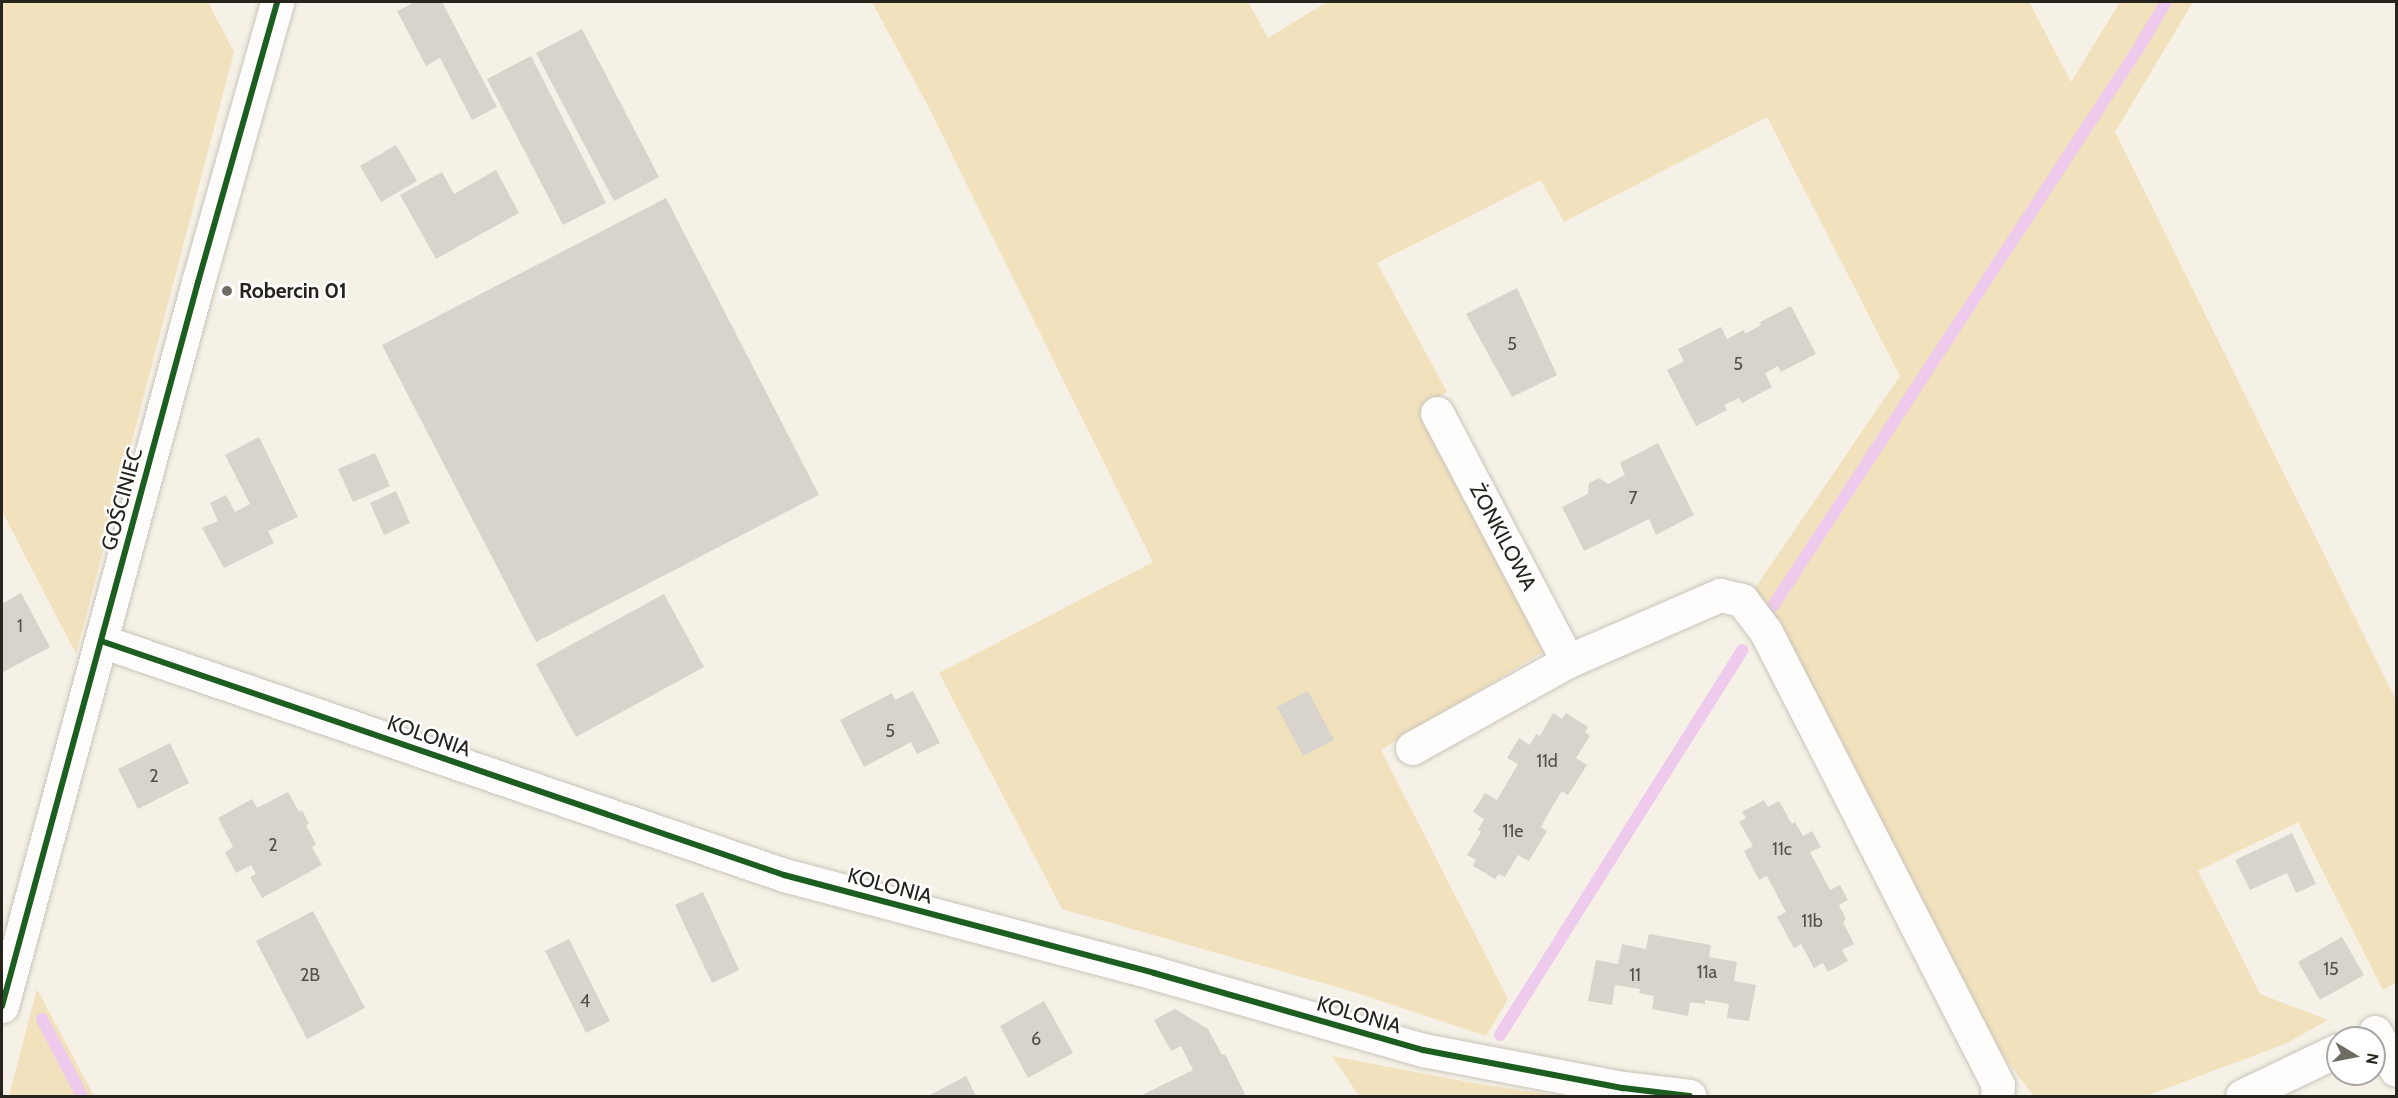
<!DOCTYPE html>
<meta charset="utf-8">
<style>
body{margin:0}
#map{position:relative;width:2398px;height:1098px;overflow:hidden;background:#f6f1e6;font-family:Cabin,sans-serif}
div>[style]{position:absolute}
.green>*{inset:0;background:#f2e1bd}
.stream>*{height:12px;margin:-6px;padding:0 6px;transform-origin:6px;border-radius:6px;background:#eecaec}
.building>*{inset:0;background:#d8d4cc}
.roads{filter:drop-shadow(0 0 2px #c8c4bc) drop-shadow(0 0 2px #c8c4bc)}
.minor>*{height:33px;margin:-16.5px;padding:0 16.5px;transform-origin:16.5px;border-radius:16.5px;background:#fefdfb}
.cycleway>*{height:6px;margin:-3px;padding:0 3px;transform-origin:3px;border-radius:3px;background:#1b5e20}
.dots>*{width:16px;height:16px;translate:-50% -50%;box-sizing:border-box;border:3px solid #fff;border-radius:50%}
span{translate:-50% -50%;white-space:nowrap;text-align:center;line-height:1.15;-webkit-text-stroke:5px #fff;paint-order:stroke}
.number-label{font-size:18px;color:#535049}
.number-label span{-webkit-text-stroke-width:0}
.poi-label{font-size:21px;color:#27241d;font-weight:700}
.left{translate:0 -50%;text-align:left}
.street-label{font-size:21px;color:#27241d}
.frame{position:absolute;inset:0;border:3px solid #27241d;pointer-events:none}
.north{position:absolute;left:2326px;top:1026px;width:60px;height:60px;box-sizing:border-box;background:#fff;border:2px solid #a9a7a5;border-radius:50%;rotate:100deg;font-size:16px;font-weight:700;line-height:24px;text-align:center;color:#27241d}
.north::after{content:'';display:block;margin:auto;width:21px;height:27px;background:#6f6c63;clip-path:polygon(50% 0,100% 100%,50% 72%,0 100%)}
</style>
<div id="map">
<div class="green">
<i style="clip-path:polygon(2px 2px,208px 2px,234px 52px,76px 654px,2px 511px)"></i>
<i style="clip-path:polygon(872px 2px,1248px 2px,1268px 38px,1327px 2px,2029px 2px,2071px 82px,2120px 2px,2193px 2px,2115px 132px,2396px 700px,2396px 983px,2383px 990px,2298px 822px,2198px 871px,2260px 994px,2328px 1020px,2285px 1044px,2146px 1096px,2034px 1096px,1986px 1034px,1753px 591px,1900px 376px,1767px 117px,1564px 222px,1541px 180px,1377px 263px,1447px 392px,1421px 406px,1543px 652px,1381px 750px,1508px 999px,1486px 1036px,1354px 992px,1062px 909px,939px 673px,1153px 562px,928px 106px)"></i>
<i style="clip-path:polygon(37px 989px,94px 1096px,9px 1096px)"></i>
<i style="clip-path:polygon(1332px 1056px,1473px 1083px,1560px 1096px,1359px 1096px)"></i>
</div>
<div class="stream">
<i style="left:1773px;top:606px;width:666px;rotate:-56.76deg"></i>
<i style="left:2138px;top:49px;width:55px;rotate:-59.2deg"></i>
<i style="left:42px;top:1019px;width:87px;rotate:62.5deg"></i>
<i style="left:1500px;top:1035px;width:455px;rotate:-57.8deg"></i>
</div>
<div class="building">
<i style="clip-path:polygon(415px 2px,442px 2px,497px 107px,472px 120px,440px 58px,426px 66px,397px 11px)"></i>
<i style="clip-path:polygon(582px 29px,659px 177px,614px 201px,536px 53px)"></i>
<i style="clip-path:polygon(531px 56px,606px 203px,563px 225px,487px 79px)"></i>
<i style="clip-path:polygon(396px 145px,417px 181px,381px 202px,360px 166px)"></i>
<i style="clip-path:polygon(496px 170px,519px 213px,436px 259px,400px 195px,442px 172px,454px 194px)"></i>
<i style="clip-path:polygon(666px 198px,819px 495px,536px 642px,382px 345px)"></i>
<i style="clip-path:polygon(1517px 288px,1557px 375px,1512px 397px,1466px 314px)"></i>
<i style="clip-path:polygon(1791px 306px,1816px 354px,1781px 372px,1778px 366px,1765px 373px,1772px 387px,1742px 403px,1739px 398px,1724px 405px,1727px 410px,1696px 426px,1667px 370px,1684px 361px,1678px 349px,1721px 327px,1727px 339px,1744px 330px,1745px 334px,1761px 325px,1760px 322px)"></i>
<i style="clip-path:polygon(259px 437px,298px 517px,268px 531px,274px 543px,224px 568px,202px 528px,218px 521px,210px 503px,226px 495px,235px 512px,250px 504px,225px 455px)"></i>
<i style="clip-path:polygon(1658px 443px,1694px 515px,1656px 535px,1649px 519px,1584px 551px,1562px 507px,1588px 494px,1589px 483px,1599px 478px,1608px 484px,1625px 475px,1620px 463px)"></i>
<i style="clip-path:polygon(375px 453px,390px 486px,353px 502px,338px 469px)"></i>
<i style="clip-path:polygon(396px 491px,410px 523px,384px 535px,370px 503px)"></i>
<i style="clip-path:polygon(21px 593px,50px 647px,3px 672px,2px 604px)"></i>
<i style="clip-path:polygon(664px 594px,704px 667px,576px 737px,536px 664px)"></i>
<i style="clip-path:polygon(913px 691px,940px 743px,917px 754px,911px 742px,864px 767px,840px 720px,892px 693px,895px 700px)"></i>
<i style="clip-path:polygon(1308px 691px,1334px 740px,1303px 756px,1277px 707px)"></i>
<i style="clip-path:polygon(1553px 713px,1562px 719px,1566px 713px,1588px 727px,1585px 732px,1590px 736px,1576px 758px,1587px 765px,1568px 795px,1562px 791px,1551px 809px,1541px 827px,1547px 831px,1529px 861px,1518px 855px,1505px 877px,1499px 874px,1495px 879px,1473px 866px,1476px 860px,1467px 855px,1481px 832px,1478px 830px,1484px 819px,1473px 812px,1485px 793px,1497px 800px,1518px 764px,1507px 758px,1519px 738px,1530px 745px,1536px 734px,1540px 736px)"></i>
<i style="clip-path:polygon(170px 743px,189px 783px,138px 809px,118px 769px)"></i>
<i style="clip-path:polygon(288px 792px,299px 812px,302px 810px,309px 824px,306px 825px,316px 844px,312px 847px,322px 865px,262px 898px,250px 877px,256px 874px,251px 865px,236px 873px,225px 852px,233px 847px,218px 818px,252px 799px,257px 808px)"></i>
<i style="clip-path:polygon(1764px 800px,1768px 807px,1779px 801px,1792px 824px,1795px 822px,1803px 836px,1812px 831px,1821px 847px,1810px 852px,1830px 890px,1840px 885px,1848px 900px,1839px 905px,1846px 919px,1843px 922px,1854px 944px,1842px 950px,1848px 961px,1828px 972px,1823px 963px,1814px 968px,1801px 944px,1794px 948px,1777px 917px,1786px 912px,1767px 876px,1759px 880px,1744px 851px,1753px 846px,1739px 822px,1746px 818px,1742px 812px)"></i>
<i style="clip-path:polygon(2292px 833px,2316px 884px,2296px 893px,2287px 873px,2250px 890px,2235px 860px)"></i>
<i style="clip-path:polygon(703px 892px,739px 970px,712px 983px,675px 905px)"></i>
<i style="clip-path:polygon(313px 911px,365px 1008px,307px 1039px,256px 941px)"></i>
<i style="clip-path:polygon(1649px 934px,1711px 945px,1709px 957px,1737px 962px,1734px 981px,1756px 985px,1749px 1021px,1727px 1018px,1729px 1004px,1705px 1000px,1705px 1004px,1690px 1002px,1688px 1016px,1652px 1009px,1654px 996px,1639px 993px,1640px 989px,1615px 985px,1612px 1005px,1588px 1001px,1596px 960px,1618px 964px,1622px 944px,1646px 949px)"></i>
<i style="clip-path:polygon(2342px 937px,2364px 975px,2320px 1000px,2298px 962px)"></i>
<i style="clip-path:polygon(569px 939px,610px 1021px,586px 1033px,545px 951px)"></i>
<i style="clip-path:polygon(1044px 1001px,1073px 1053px,1028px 1078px,1000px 1026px)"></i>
<i style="clip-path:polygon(1175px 1009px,1208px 1029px,1222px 1055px,1225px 1054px,1246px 1096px,1140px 1096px,1193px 1070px,1181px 1046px,1171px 1051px,1154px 1020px)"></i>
<i style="clip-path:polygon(966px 1076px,976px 1096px,928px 1096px)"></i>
</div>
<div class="roads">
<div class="minor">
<i style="left:1437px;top:413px;width:280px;rotate:62.2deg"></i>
<i style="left:101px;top:641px;width:722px;rotate:18.91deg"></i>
<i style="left:784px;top:875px;width:383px;rotate:14.8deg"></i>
<i style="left:1154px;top:973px;width:280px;rotate:16deg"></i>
<i style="left:1423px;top:1050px;width:204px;rotate:10.8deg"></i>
<i style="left:1623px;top:1088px;width:67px;rotate:6.8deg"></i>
<i style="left:1412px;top:748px;width:179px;rotate:-29.1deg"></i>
<i style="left:1568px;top:661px;width:166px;rotate:-23.5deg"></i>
<i style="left:1720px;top:595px;width:23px;rotate:13deg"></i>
<i style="left:1742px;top:600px;width:38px;rotate:53deg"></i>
<i style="left:1765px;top:630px;width:511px;rotate:62.88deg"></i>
<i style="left:1998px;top:1085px;width:11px;rotate:95deg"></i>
<i style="left:2px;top:1006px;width:750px;rotate:-74.85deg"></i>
<i style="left:198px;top:282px;width:291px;rotate:-74.2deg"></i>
<i style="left:2375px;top:1032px;width:43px;rotate:61.1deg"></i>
<i style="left:2242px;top:1096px;width:106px;rotate:-25.6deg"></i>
</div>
</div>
<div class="cycleway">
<i style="left:101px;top:641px;width:722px;rotate:18.91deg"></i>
<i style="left:784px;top:875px;width:383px;rotate:14.8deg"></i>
<i style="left:1154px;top:973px;width:280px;rotate:16deg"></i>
<i style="left:1423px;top:1050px;width:204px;rotate:10.8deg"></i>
<i style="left:1623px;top:1088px;width:67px;rotate:6.8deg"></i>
<i style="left:2px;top:1006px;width:750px;rotate:-74.85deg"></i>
<i style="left:198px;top:282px;width:291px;rotate:-74.2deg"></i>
</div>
<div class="dots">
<i style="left:227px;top:291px;background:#6f6c63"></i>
</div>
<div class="number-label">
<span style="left:1512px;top:344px">5</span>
<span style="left:1738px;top:364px">5</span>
<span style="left:1633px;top:498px">7</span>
<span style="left:20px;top:626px">1</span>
<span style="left:890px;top:731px">5</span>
<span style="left:1547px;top:761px">11d</span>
<span style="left:154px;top:776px">2</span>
<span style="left:1513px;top:831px">11e</span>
<span style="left:273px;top:845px">2</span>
<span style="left:1782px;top:849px">11c</span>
<span style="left:1812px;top:921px">11b</span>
<span style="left:2331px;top:969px">15</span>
<span style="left:1707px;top:972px">11a</span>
<span style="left:310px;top:975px">2B</span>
<span style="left:1635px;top:975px">11</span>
<span style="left:585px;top:1001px">4</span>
<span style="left:1036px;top:1039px">6</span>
</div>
<div class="poi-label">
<span class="left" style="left:239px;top:291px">Robercin 01</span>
</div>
<div class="street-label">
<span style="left:122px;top:499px;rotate:-75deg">GOŚCINIEC</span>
<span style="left:1503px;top:537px;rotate:62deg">ŻONKILOWA</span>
<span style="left:429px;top:736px;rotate:19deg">KOLONIA</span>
<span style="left:890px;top:886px;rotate:15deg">KOLONIA</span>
<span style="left:1359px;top:1015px;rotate:16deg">KOLONIA</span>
</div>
<div class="frame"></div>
<div class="north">N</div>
</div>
